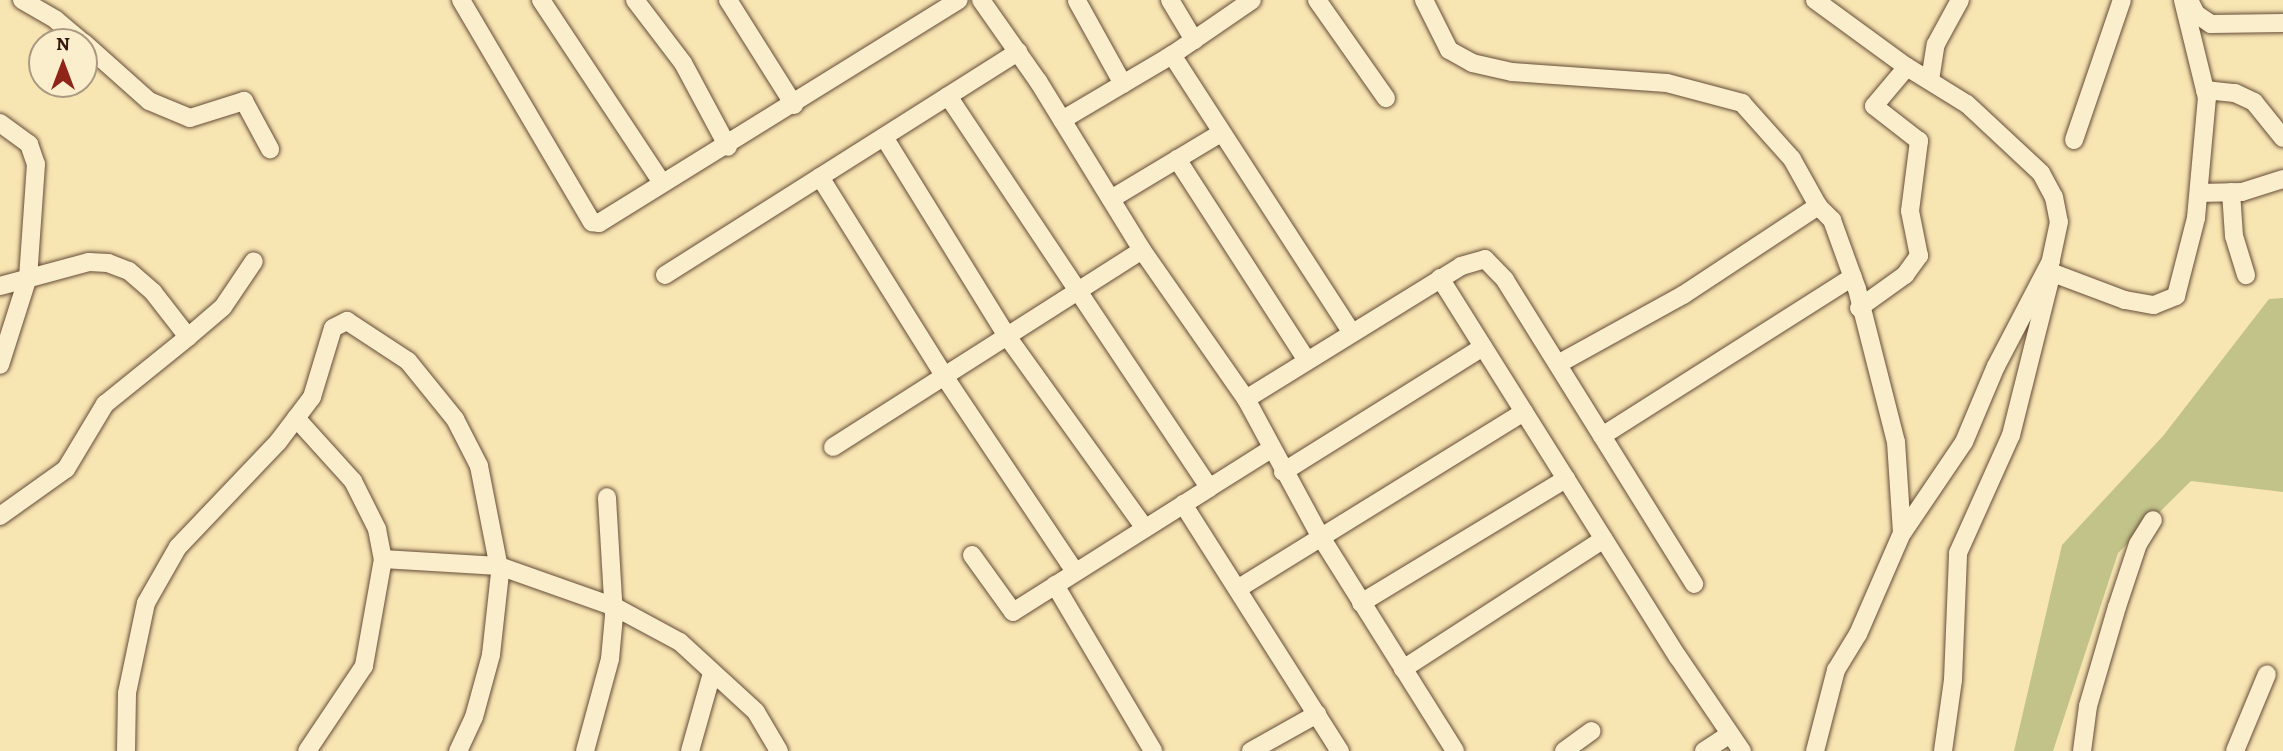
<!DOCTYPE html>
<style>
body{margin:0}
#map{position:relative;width:2283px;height:751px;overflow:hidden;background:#f7e5b2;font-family:Alegreya,serif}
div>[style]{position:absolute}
.green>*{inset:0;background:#c1c389}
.roads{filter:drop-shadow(0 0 2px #664c38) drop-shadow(0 0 2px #664c38)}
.minor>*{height:18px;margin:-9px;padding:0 9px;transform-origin:9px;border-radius:9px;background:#faeecd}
span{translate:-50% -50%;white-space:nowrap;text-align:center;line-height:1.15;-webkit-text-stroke:5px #faeecd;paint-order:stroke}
.north{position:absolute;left:28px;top:28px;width:70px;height:70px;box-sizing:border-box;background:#faeecd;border:2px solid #ab9981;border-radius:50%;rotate:0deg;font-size:19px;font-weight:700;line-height:28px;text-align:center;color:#35190f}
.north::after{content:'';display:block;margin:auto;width:24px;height:32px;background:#8f2418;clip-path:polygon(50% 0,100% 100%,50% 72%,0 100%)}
</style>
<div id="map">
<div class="green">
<i style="clip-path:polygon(2283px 298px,2283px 492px,2191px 481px,2118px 553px,2053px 751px,2014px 751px,2062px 545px,2163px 436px,2269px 299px)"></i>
</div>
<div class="roads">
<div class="minor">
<i style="left:22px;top:0;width:39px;rotate:30deg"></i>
<i style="left:56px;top:20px;width:34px;rotate:40deg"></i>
<i style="left:461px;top:0;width:258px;rotate:59.5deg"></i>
<i style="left:592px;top:222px;width:7px;rotate:8deg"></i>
<i style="left:599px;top:223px;width:423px;rotate:-31.8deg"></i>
<i style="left:541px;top:0;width:219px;rotate:56.5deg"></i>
<i style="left:635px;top:0;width:79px;rotate:52.7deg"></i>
<i style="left:683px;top:63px;width:95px;rotate:61.8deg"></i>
<i style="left:728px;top:0;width:124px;rotate:57.8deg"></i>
<i style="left:981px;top:0;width:99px;rotate:54.9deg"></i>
<i style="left:1038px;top:81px;width:198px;rotate:58.4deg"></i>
<i style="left:1142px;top:250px;width:182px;rotate:55.1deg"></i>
<i style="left:1246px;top:399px;width:153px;rotate:61.6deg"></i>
<i style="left:1319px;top:534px;width:256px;rotate:57.9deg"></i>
<i style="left:1170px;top:0;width:47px;rotate:59deg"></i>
<i style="left:1317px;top:0;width:120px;rotate:54.9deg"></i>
<i style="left:1424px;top:0;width:56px;rotate:63.4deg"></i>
<i style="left:1449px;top:50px;width:26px;rotate:29deg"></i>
<i style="left:1472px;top:63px;width:41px;rotate:12.7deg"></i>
<i style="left:1512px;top:72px;width:155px;rotate:4.1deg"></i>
<i style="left:1667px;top:83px;width:78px;rotate:14.9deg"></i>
<i style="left:1742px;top:103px;width:75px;rotate:48.2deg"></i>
<i style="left:1792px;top:159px;width:54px;rotate:61deg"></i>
<i style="left:1818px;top:206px;width:20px;rotate:45deg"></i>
<i style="left:1832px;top:220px;width:73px;rotate:70.1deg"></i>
<i style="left:1857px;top:289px;width:158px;rotate:75.7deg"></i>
<i style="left:1896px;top:442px;width:91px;rotate:86.2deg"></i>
<i style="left:1902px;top:533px;width:110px;rotate:113.5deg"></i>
<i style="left:1858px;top:634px;width:42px;rotate:121.4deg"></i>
<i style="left:1836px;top:670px;width:84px;rotate:104.5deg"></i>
<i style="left:1815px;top:0;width:114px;rotate:36.1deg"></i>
<i style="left:1907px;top:67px;width:70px;rotate:31.7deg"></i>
<i style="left:1967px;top:104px;width:101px;rotate:43deg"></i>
<i style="left:2041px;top:173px;width:27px;rotate:62deg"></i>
<i style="left:2054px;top:197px;width:25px;rotate:79deg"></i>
<i style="left:2059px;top:222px;width:40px;rotate:102deg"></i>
<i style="left:2051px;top:261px;width:119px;rotate:117.6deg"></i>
<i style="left:1996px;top:366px;width:82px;rotate:112.8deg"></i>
<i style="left:1964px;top:442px;width:109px;rotate:124.1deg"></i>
<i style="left:2189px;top:0;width:16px;rotate:63deg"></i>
<i style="left:2196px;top:14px;width:18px;rotate:34deg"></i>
<i style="left:2211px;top:24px;width:72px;rotate:-0.8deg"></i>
<i style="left:1077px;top:1px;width:95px;rotate:61deg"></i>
<i style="left:84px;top:43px;width:87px;rotate:41.7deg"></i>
<i style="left:149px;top:101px;width:44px;rotate:22.5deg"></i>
<i style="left:190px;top:118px;width:57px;rotate:-17.5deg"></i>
<i style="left:244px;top:101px;width:55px;rotate:61.6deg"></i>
<i style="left:1172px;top:55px;width:331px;rotate:57.1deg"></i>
<i style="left:1930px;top:80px;width:36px;rotate:-81deg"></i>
<i style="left:1936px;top:44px;width:50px;rotate:-61.4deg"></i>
<i style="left:2205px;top:90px;width:30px;rotate:6deg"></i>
<i style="left:2235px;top:93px;width:21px;rotate:25deg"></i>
<i style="left:2254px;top:102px;width:46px;rotate:51.1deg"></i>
<i style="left:948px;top:96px;width:471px;rotate:56.3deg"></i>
<i style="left:1209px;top:488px;width:73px;rotate:-32.2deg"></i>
<i style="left:1062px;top:120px;width:128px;rotate:-30.6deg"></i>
<i style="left:1172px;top:55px;width:97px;rotate:-34.5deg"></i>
<i style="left:0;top:123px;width:36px;rotate:36deg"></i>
<i style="left:29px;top:144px;width:21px;rotate:71deg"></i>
<i style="left:36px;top:164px;width:113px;rotate:94deg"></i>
<i style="left:28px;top:277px;width:92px;rotate:107.7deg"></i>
<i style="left:884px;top:137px;width:238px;rotate:58.3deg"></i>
<i style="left:1009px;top:339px;width:233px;rotate:54.3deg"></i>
<i style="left:2074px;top:140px;width:148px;rotate:-71.1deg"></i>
<i style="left:1177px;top:159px;width:240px;rotate:57.2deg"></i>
<i style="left:820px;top:177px;width:238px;rotate:58deg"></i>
<i style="left:946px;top:379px;width:232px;rotate:56.2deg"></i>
<i style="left:2231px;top:192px;width:44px;rotate:86.1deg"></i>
<i style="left:2234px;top:236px;width:41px;rotate:72.9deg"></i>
<i style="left:2199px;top:193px;width:43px;rotate:-1.3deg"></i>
<i style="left:2242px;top:192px;width:43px;rotate:-17.6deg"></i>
<i style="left:1111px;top:199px;width:126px;rotate:-31deg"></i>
<i style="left:2053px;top:273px;width:77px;rotate:20.6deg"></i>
<i style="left:2125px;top:300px;width:29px;rotate:10deg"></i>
<i style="left:2154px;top:305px;width:24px;rotate:-22deg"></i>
<i style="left:2176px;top:296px;width:81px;rotate:-75.6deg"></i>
<i style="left:2196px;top:218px;width:121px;rotate:-84.8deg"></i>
<i style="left:2207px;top:98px;width:101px;rotate:-103.8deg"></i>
<i style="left:665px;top:275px;width:418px;rotate:-32.3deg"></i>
<i style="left:1440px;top:278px;width:448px;rotate:57.9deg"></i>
<i style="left:1678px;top:657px;width:114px;rotate:55.8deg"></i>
<i style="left:0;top:286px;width:92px;rotate:-15.1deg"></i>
<i style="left:89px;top:262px;width:19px;rotate:3deg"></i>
<i style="left:108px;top:263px;width:22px;rotate:21deg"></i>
<i style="left:129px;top:271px;width:32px;rotate:41deg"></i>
<i style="left:153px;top:292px;width:57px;rotate:52.1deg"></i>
<i style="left:188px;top:337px;width:46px;rotate:-40.6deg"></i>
<i style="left:223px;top:307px;width:55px;rotate:-56deg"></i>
<i style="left:1859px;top:308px;width:57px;rotate:-35.7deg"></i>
<i style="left:1905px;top:275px;width:24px;rotate:-54deg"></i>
<i style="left:1919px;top:256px;width:46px;rotate:-101.3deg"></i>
<i style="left:1910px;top:211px;width:71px;rotate:-82.7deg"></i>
<i style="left:1919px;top:141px;width:57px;rotate:-142.1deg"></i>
<i style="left:1874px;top:106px;width:51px;rotate:-49.8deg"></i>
<i style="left:1558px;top:364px;width:143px;rotate:-28.9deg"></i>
<i style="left:1683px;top:295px;width:162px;rotate:-33.4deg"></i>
<i style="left:1246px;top:399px;width:253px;rotate:-31.7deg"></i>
<i style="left:1461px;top:266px;width:25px;rotate:-16deg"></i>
<i style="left:1485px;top:259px;width:29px;rotate:46deg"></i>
<i style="left:1505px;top:280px;width:358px;rotate:58.1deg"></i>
<i style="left:296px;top:418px;width:85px;rotate:47.9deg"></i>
<i style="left:353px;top:481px;width:54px;rotate:63.4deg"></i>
<i style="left:377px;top:529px;width:31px;rotate:79deg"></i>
<i style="left:383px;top:559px;width:109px;rotate:100.1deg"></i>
<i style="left:364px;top:666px;width:102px;rotate:123.8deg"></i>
<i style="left:1602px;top:436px;width:297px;rotate:-32.4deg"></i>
<i style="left:833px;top:447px;width:366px;rotate:-32.5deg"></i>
<i style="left:1283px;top:472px;width:236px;rotate:-32deg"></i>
<i style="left:1183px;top:504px;width:293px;rotate:57.6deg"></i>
<i style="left:0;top:516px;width:81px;rotate:-35.5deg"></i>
<i style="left:66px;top:469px;width:76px;rotate:-59deg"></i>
<i style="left:105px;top:404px;width:107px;rotate:-38.9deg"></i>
<i style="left:972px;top:555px;width:70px;rotate:54.3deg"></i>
<i style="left:1013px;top:612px;width:232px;rotate:-32.3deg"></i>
<i style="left:383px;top:559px;width:116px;rotate:3.5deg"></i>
<i style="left:499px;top:566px;width:123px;rotate:19.5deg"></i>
<i style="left:615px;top:607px;width:74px;rotate:28.3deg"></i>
<i style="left:680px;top:642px;width:103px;rotate:42.6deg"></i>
<i style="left:756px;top:712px;width:45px;rotate:59.5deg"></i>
<i style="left:1055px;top:585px;width:193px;rotate:59.4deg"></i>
<i style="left:1239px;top:588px;width:335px;rotate:-31.7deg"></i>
<i style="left:1361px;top:603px;width:240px;rotate:-31.2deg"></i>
<i style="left:1403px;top:669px;width:239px;rotate:-32.9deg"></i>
<i style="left:126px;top:751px;width:58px;rotate:-89deg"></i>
<i style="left:127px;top:693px;width:92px;rotate:-78.1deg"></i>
<i style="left:146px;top:603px;width:64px;rotate:-60.3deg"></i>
<i style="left:178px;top:547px;width:145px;rotate:-46.4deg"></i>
<i style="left:278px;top:442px;width:56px;rotate:-52.9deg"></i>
<i style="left:312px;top:397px;width:72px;rotate:-73.1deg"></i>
<i style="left:333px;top:328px;width:16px;rotate:-27deg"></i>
<i style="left:347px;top:321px;width:73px;rotate:33.3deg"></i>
<i style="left:408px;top:361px;width:75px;rotate:51deg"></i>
<i style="left:455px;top:419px;width:53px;rotate:62.9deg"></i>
<i style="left:479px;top:466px;width:109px;rotate:78.9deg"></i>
<i style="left:500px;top:573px;width:82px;rotate:96.3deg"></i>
<i style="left:491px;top:655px;width:64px;rotate:105.3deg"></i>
<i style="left:474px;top:717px;width:38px;rotate:115deg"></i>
<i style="left:585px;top:751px;width:95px;rotate:-74.8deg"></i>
<i style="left:610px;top:659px;width:43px;rotate:-84.7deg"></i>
<i style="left:614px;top:616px;width:119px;rotate:-93.4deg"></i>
<i style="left:690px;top:751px;width:81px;rotate:-74.2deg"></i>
<i style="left:1251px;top:751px;width:76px;rotate:-29.3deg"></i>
<i style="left:1564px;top:751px;width:34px;rotate:-36deg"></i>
<i style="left:1704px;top:751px;width:31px;rotate:-33deg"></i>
<i style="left:1943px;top:751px;width:72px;rotate:-82deg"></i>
<i style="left:1953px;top:680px;width:127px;rotate:-87.7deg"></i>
<i style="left:1958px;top:553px;width:129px;rotate:-65.8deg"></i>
<i style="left:2011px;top:435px;width:168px;rotate:-75.9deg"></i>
<i style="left:2082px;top:751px;width:45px;rotate:-82.4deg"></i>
<i style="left:2088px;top:706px;width:103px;rotate:-73.7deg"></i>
<i style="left:2117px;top:607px;width:66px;rotate:-71.6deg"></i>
<i style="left:2138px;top:544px;width:28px;rotate:-58deg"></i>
<i style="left:2235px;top:751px;width:83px;rotate:-67.4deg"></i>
</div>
</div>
<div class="north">N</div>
</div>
